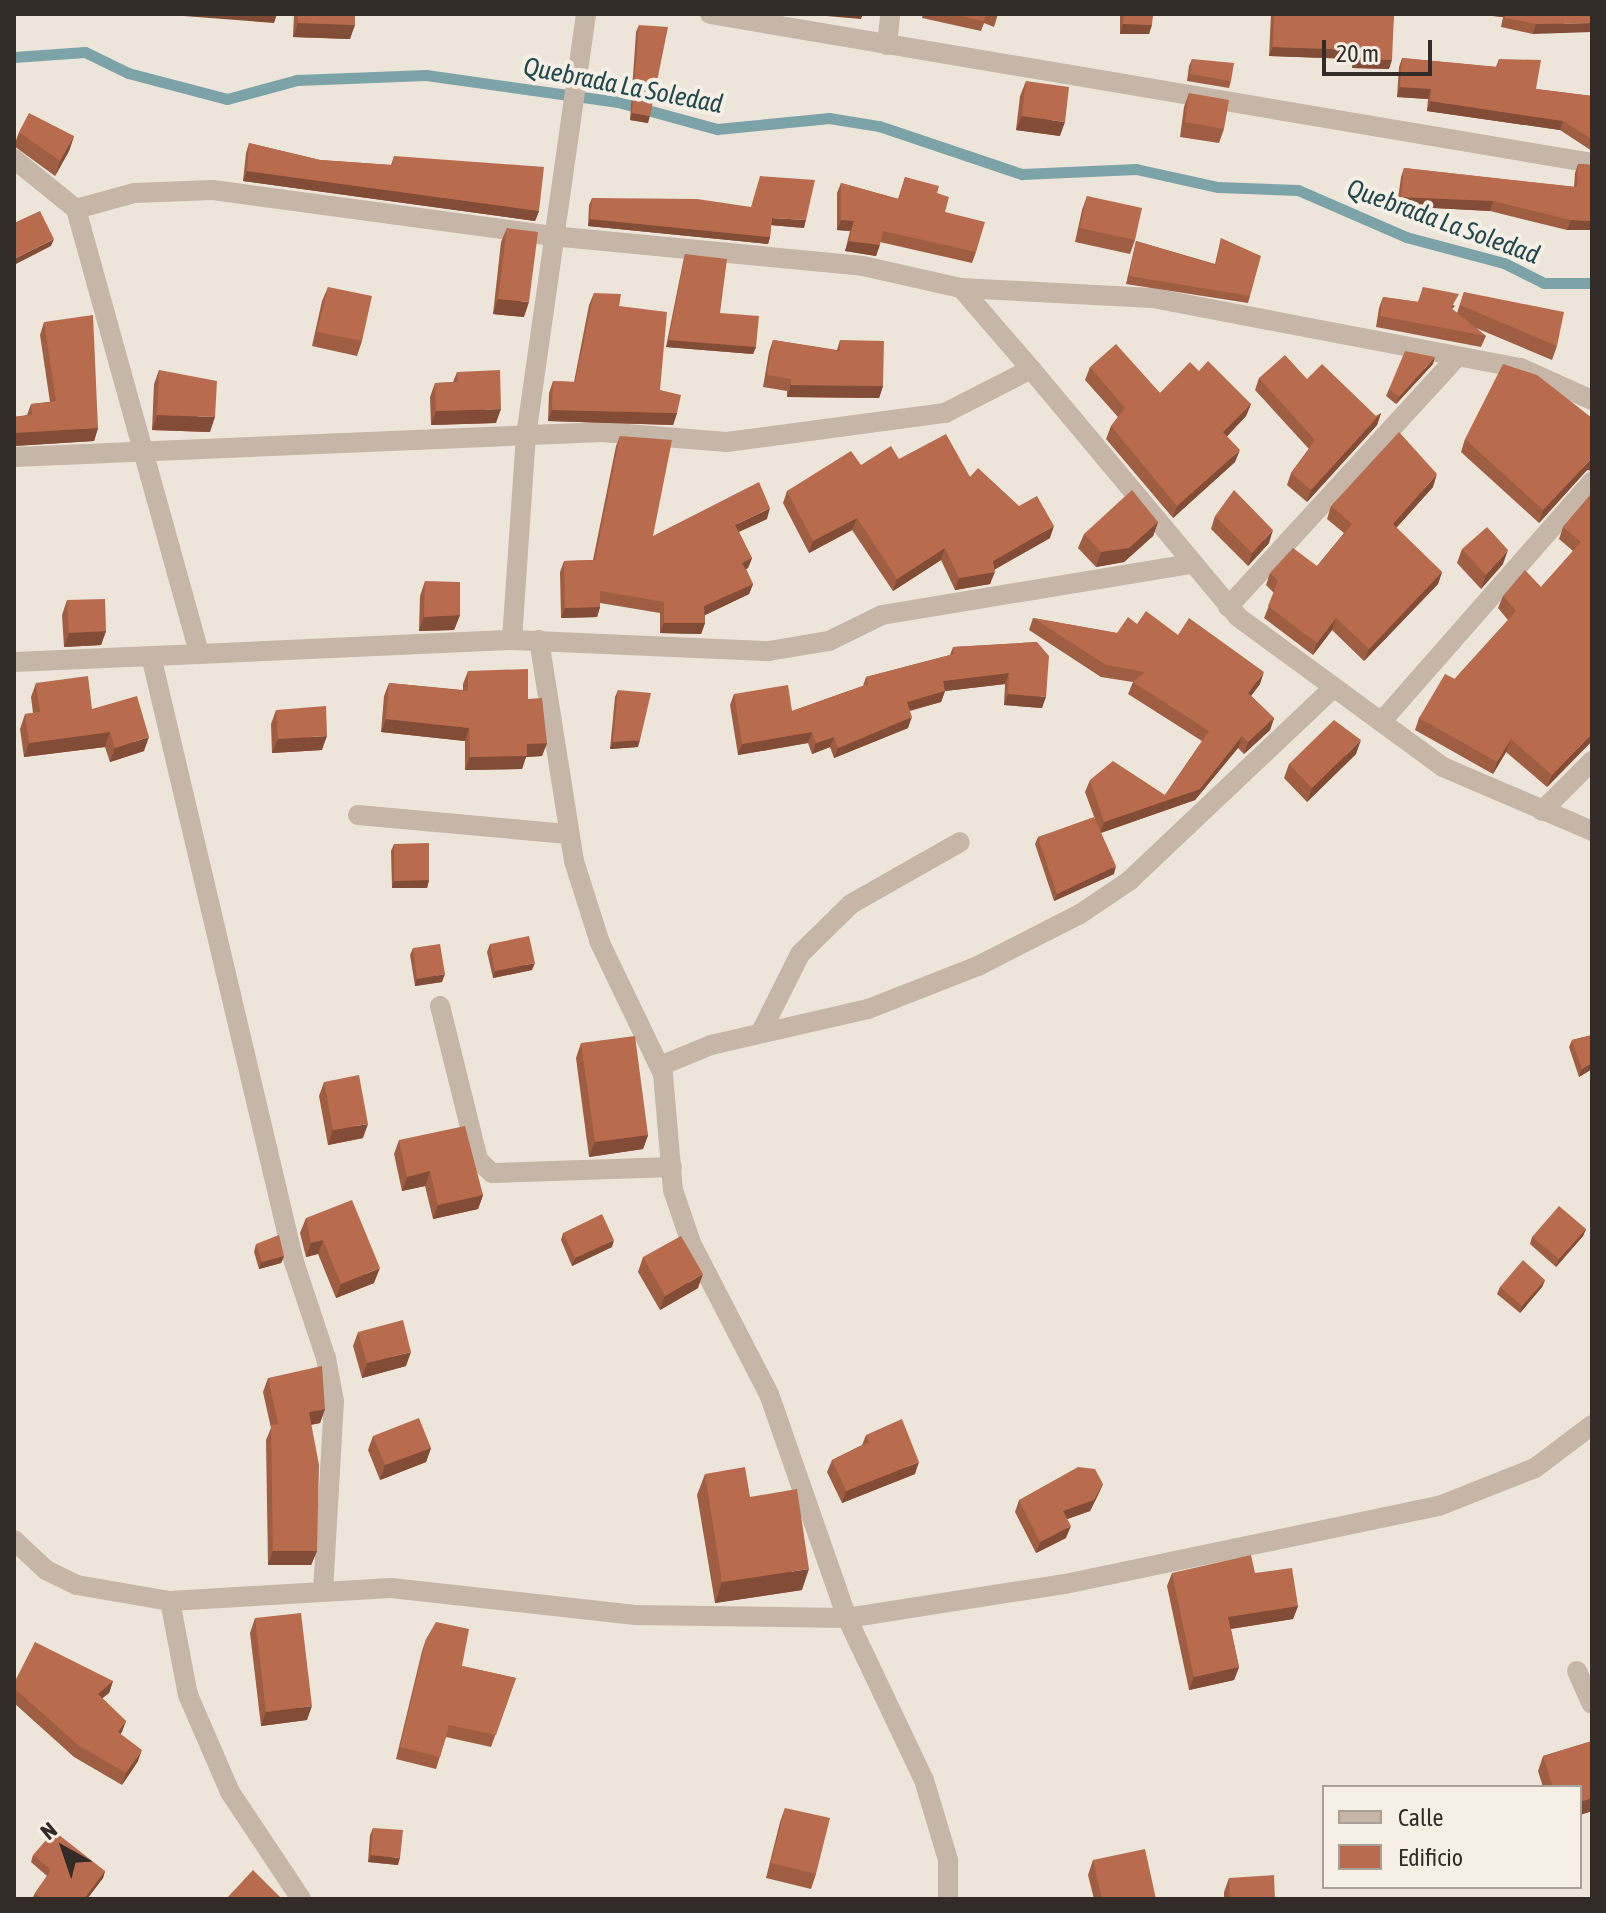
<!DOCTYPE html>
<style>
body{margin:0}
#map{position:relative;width:1606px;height:1913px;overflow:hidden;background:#eee5da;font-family:"Asap Condensed",sans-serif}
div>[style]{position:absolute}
.stream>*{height:11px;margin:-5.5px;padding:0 5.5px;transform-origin:5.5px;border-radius:5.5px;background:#7ca4a8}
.minor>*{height:20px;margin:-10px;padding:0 10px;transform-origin:10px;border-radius:10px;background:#c5b6a7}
.tertiary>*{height:20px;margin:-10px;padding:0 10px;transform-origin:10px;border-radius:10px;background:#c5b6a7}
.wall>*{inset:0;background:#9f5d42}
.shaded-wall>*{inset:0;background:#824c36}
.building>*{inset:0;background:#b96c4d}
span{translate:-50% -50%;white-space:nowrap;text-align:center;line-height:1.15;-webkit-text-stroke:8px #f6efe5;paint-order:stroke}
.water-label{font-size:26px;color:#214a4f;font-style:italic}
.frame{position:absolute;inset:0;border:16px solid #322b27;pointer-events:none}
.legend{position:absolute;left:1322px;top:1785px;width:260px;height:104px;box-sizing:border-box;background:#f6efe5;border:2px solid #a8a199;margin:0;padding:10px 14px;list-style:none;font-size:24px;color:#322b27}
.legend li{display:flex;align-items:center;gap:16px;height:40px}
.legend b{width:40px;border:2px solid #a8a199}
.north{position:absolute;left:24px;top:1809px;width:80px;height:80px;-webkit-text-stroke:6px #f6efe5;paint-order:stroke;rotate:320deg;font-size:22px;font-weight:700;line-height:32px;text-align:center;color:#322b27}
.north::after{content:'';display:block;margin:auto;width:28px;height:36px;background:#322b27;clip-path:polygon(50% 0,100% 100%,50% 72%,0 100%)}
.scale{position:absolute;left:1322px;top:40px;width:110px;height:36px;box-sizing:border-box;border:4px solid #322b27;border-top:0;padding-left:10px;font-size:24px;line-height:28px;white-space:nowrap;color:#322b27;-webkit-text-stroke:6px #f6efe5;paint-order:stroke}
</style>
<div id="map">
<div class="stream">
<i style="left:14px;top:57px;width:71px;rotate:-4deg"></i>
<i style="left:85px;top:52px;width:48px;rotate:26deg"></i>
<i style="left:128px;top:73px;width:102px;rotate:14.7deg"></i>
<i style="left:227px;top:99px;width:73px;rotate:-15.2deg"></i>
<i style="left:297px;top:80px;width:129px;rotate:-2.2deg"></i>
<i style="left:426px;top:75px;width:194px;rotate:8deg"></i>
<i style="left:618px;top:102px;width:103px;rotate:15.3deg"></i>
<i style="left:717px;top:129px;width:113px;rotate:-5.6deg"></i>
<i style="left:829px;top:118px;width:51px;rotate:9.1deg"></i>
<i style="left:879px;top:126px;width:151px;rotate:18.6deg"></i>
<i style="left:1022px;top:174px;width:114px;rotate:-2.5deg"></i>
<i style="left:1136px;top:169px;width:84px;rotate:12.4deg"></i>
<i style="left:1218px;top:187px;width:80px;rotate:2.1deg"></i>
<i style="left:1298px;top:190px;width:118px;rotate:23.5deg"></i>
<i style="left:1406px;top:237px;width:101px;rotate:14.9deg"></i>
<i style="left:1504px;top:263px;width:45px;rotate:26.6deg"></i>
<i style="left:1544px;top:283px;width:48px"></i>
</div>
<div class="minor">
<i style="left:710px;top:14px;width:894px;rotate:9.59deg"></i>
<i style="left:887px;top:45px;width:31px;rotate:-84deg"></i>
<i style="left:14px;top:159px;width:80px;rotate:38.9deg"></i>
<i style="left:76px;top:209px;width:60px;rotate:-15.4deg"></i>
<i style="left:134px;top:193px;width:79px;rotate:-2.2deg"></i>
<i style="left:213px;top:190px;width:342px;rotate:7.7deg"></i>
<i style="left:552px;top:236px;width:312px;rotate:5.5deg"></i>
<i style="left:863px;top:266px;width:100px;rotate:12.7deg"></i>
<i style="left:76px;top:209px;width:462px;rotate:74.5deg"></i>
<i style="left:199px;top:654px;width:313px;rotate:-2.6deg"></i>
<i style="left:512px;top:640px;width:257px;rotate:2.5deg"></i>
<i style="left:769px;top:651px;width:61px;rotate:-9.5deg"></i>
<i style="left:829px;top:641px;width:59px;rotate:-26.1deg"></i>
<i style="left:882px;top:615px;width:313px;rotate:-9.4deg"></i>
<i style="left:1031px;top:369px;width:107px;rotate:-130.8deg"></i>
<i style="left:961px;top:288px;width:192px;rotate:3deg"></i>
<i style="left:1153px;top:298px;width:375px;rotate:10.8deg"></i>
<i style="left:1521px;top:368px;width:78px;rotate:24.3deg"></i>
<i style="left:14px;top:457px;width:589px;rotate:-2.43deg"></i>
<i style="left:602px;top:432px;width:125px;rotate:4.6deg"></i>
<i style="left:727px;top:442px;width:220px;rotate:-7.6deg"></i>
<i style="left:945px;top:413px;width:97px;rotate:-27.1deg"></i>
<i style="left:1031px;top:369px;width:323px;rotate:50.1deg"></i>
<i style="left:1238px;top:617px;width:254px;rotate:36.2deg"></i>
<i style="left:1443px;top:767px;width:162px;rotate:23.2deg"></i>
<i style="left:1228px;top:607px;width:339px;rotate:-47.5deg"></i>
<i style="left:512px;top:640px;width:204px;rotate:-86.1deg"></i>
<i style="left:526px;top:436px;width:426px;rotate:-81.9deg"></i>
<i style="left:539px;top:640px;width:224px;rotate:81deg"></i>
<i style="left:574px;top:861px;width:86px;rotate:72.4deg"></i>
<i style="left:600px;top:943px;width:145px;rotate:64.3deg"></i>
<i style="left:663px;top:1074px;width:116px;rotate:85.1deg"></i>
<i style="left:673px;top:1190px;width:56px;rotate:71.2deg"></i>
<i style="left:691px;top:1243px;width:170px;rotate:62.7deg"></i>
<i style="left:769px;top:1394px;width:237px;rotate:70.8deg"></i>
<i style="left:847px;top:1618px;width:179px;rotate:64.6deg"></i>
<i style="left:924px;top:1780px;width:84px;rotate:73.3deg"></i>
<i style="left:948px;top:1860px;width:39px;rotate:90deg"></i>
<i style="left:151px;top:656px;width:623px;rotate:76.72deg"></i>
<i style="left:294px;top:1262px;width:101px;rotate:71.6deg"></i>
<i style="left:326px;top:1358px;width:44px;rotate:79.5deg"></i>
<i style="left:334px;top:1401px;width:188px;rotate:93.3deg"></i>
<i style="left:14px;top:662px;width:185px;rotate:-2.5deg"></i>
<i style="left:1381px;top:722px;width:320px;rotate:-48.7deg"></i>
<i style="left:1542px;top:811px;width:71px;rotate:-45deg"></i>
<i style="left:358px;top:815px;width:211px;rotate:5.2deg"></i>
<i style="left:440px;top:1006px;width:159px;rotate:76.1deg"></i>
<i style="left:478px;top:1160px;width:19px;rotate:43deg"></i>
<i style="left:492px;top:1173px;width:180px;rotate:-1.9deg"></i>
<i style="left:761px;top:1032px;width:87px;rotate:-63.4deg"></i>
<i style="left:800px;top:954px;width:71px;rotate:-44.4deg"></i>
<i style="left:851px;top:904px;width:125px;rotate:-29.6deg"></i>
<i style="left:660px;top:1066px;width:55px;rotate:-22.4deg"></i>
<i style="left:711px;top:1045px;width:161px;rotate:-12.9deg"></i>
<i style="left:868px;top:1009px;width:118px;rotate:-21.4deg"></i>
<i style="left:978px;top:966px;width:114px;rotate:-27deg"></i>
<i style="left:1080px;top:914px;width:59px;rotate:-34deg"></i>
<i style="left:1129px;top:881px;width:281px;rotate:-43.4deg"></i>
<i style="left:170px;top:1601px;width:96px;rotate:79.2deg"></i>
<i style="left:188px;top:1695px;width:106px;rotate:66.6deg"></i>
<i style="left:230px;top:1792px;width:128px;rotate:56.4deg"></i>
<i style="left:1577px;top:1671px;width:36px;rotate:66deg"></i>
</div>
<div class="tertiary">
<i style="left:14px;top:1540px;width:44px;rotate:43.2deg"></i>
<i style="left:46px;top:1570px;width:34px;rotate:26deg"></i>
<i style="left:77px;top:1585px;width:94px;rotate:9.8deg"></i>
<i style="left:170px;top:1601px;width:221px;rotate:-3.4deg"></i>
<i style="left:391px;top:1588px;width:246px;rotate:6.3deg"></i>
<i style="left:636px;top:1615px;width:211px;rotate:0.8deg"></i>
<i style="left:847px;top:1618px;width:221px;rotate:-8.9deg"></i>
<i style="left:1065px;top:1584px;width:382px;rotate:-11.8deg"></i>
<i style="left:1439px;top:1506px;width:103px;rotate:-21.6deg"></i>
<i style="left:1535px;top:1468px;width:71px;rotate:-37deg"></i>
</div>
<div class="wall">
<i style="clip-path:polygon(294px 14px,355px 14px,350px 39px,293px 37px)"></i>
<i style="clip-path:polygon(923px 14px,998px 14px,994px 27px,984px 23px,981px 31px,922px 18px)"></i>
<i style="clip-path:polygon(1120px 14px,1153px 14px,1149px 34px,1120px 34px)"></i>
<i style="clip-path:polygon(1271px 14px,1394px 14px,1389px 69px,1352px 68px,1353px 59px,1269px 56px)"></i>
<i style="clip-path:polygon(1472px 14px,1592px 14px,1533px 34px,1501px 27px,1503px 17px)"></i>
<i style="clip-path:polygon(639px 25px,648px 123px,630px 120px,636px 32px)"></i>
<i style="clip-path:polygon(1402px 58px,1496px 67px,1499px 59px,1536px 89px,1592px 96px,1592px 151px,1560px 130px,1427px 111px,1428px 99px,1397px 97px,1399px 67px)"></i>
<i style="clip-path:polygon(1192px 59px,1231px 81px,1229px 88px,1187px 81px,1189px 66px)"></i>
<i style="clip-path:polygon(1026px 81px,1060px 136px,1016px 130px,1020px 96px)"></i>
<i style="clip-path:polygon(1189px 93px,1224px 129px,1219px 143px,1180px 137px,1184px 107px)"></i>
<i style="clip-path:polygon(19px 132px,74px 136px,69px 151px,55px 176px,14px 146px)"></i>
<i style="clip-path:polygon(249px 143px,320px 160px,391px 165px,394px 156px,539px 211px,535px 221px,243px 181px,246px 153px)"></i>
<i style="clip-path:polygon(1578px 164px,1592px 165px,1592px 230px,1567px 230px,1490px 211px,1397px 206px,1401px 177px,1404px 168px,1574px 187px,1575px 173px)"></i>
<i style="clip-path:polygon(905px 177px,937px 193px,945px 212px,976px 252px,972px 263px,880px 242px,876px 256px,845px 251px,850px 231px,837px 230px,837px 193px,841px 183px,898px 199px)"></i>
<i style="clip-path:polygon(1087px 196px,1135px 240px,1130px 254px,1075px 242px,1082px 210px)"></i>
<i style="clip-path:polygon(592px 198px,804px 228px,771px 225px,770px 237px,768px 244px,588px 226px,589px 205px)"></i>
<i style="clip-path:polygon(507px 228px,524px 317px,493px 314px,501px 242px)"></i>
<i style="clip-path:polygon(1221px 238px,1250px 296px,1248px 303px,1126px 284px,1136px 241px,1215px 264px)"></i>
<i style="clip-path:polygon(685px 254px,720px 313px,756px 347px,753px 354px,666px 347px,683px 262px)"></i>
<i style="clip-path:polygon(328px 287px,362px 341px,357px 356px,312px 346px,322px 301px)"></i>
<i style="clip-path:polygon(1423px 287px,1455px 306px,1452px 309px,1457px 313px,1464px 292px,1557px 346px,1552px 360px,1476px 328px,1486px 336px,1481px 347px,1376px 327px,1379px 308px,1383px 297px,1418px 302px)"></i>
<i style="clip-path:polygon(594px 293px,619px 306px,660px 390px,677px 413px,673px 425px,548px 421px,549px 393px,553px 381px,574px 382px,589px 305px)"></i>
<i style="clip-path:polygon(44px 322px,98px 428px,94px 441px,14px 446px,14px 417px,27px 415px,31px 404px,50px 402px,40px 335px)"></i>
<i style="clip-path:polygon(773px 340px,837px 350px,840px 340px,883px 386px,879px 398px,787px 397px,787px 391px,763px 387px,769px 352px)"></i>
<i style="clip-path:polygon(1433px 364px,1396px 404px,1386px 396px,1389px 389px)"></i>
<i style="clip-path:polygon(1090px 367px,1160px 393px,1199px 371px,1251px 404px,1246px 416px,1227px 436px,1235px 462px,1173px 518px,1106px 439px,1111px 426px,1118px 417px,1085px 380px)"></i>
<i style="clip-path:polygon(159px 370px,210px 432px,152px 430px,154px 384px)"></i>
<i style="clip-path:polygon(457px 372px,496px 423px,431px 425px,430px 397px,435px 383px,453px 382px)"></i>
<i style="clip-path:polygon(1259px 378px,1307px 379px,1376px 416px,1381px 413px,1377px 425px,1307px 502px,1287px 485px,1291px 473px,1309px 449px,1255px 390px)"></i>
<i style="clip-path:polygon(620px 436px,653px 536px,767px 519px,739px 532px,752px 558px,748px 568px,746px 569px,753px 584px,749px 594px,705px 615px,705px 623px,701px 634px,660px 633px,660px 613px,600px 603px,600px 607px,597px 617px,561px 618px,560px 572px,564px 561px,593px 560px,616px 446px)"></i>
<i style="clip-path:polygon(1465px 439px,1587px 470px,1539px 523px,1461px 452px)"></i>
<i style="clip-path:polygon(899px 459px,970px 477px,1050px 538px,994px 570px,990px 584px,955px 590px,941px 560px,893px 591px,852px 530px,809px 553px,783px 503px,787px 491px,861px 465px)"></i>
<i style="clip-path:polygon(1433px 487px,1396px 528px,1442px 572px,1438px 584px,1364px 661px,1332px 630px,1313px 655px,1264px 618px,1274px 593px,1266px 585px,1270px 573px,1317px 566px,1344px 533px,1327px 519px,1331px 506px)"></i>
<i style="clip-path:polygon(1592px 493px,1592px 741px,1547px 787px,1506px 752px,1493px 774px,1415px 730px,1419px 718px,1508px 620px,1498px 608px,1503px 596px,1541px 587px,1573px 551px,1559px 539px,1563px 527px)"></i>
<i style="clip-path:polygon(1215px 516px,1269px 543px,1248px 566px,1211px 529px)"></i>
<i style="clip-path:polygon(1158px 522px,1153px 536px,1124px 562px,1096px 567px,1078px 548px,1084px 534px)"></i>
<i style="clip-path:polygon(1462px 549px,1503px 564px,1481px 589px,1457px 563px)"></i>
<i style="clip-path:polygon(425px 581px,460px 615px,454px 630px,419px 631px,420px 596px)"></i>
<i style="clip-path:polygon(67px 600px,106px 631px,101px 645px,64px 647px,62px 615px)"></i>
<i style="clip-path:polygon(1033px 618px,1117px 633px,1137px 624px,1178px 635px,1260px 684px,1251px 696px,1274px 718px,1270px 730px,1244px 754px,1238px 748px,1195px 800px,1101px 833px,1114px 874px,1054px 901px,1035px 844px,1038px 837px,1095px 819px,1085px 792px,1090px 780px,1165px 795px,1202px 741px,1128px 694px,1133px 682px,1101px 677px,1029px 630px)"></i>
<i style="clip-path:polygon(1037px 642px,1042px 708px,1004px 705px,1005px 684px,945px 691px,941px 702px,910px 711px,908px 728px,834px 758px,830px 747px,812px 754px,808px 743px,738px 755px,730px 705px,734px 694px,792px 711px,863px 686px,866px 677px,950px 655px,953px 647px)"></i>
<i style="clip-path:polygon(468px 671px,528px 699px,547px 743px,542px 756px,526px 757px,522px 769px,465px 770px,465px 741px,381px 732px,384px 696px,389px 683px,463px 690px,463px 684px)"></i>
<i style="clip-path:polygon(36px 683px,92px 709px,144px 751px,110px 762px,105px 747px,24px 757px,20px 729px,25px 714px,33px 713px,31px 697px)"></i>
<i style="clip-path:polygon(618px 690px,638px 747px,610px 749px,615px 697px)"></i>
<i style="clip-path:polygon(276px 710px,322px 750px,272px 753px,271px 724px)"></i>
<i style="clip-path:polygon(1356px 754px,1307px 802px,1284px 778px,1289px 764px)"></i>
<i style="clip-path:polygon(394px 844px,429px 880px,427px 888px,392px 888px,391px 851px)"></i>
<i style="clip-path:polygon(490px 944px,532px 970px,493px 978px,487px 952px)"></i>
<i style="clip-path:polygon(413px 948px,442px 982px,415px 986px,410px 955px)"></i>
<i style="clip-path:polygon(1592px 1035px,1592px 1069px,1579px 1077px,1569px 1047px,1572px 1040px)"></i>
<i style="clip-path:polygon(581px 1043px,648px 1135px,643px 1149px,589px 1157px,576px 1058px)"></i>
<i style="clip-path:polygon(324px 1082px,363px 1138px,328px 1145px,319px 1096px)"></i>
<i style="clip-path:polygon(399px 1140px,483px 1195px,478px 1209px,433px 1219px,425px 1186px,402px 1191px,394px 1154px)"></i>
<i style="clip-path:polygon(306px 1218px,374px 1283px,336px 1298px,318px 1254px,306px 1257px,300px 1233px)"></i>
<i style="clip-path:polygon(1586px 1229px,1583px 1236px,1556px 1267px,1530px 1244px,1532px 1237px)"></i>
<i style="clip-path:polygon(563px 1233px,612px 1247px,572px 1266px,561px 1240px)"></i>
<i style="clip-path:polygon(256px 1244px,284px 1256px,281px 1263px,259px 1269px,254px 1252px)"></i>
<i style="clip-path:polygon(643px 1257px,698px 1288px,660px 1310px,638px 1272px)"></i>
<i style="clip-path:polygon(1545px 1280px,1542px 1287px,1520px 1313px,1497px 1294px,1500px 1287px)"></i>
<i style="clip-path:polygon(358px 1332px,406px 1366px,362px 1378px,353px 1346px)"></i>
<i style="clip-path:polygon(268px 1378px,325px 1409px,320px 1423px,311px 1425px,317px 1551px,311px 1565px,268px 1565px,266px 1440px,271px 1428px,263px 1392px)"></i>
<i style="clip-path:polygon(866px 1435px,915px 1474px,842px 1503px,827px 1472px,832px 1460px,862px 1445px)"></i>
<i style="clip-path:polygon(373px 1436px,431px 1448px,426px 1462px,380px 1480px,368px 1450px)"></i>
<i style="clip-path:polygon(705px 1474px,750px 1497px,802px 1590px,715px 1603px,697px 1495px)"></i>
<i style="clip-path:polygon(1103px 1484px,1098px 1495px,1090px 1511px,1067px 1519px,1066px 1538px,1036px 1553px,1015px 1512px,1019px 1500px)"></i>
<i style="clip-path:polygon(1172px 1573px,1255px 1573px,1298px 1606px,1293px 1619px,1231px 1629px,1239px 1667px,1234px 1680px,1189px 1690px,1167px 1586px)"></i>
<i style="clip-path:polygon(255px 1618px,307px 1720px,261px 1726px,250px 1633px)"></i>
<i style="clip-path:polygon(426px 1639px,462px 1666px,516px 1678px,491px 1747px,446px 1737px,436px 1769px,396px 1759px,422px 1651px)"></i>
<i style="clip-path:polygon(113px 1681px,109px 1693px,102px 1698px,126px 1721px,120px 1734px,138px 1761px,122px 1785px,74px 1757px,14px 1703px,14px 1683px)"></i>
<i style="clip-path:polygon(1592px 1741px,1592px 1811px,1580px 1815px,1580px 1787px,1543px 1787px,1538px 1771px,1543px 1756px)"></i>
<i style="clip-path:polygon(785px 1808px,816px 1874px,811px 1889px,766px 1878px,780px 1822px)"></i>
<i style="clip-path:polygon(373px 1828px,398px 1865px,368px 1862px,370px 1835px)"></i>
<i style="clip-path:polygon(33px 1855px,105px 1871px,103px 1878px,87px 1899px,32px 1899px,35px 1893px,47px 1876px,31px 1862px)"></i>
<i style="clip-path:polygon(1093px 1860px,1156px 1899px,1094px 1899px,1088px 1875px)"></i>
<i style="clip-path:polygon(1229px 1878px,1275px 1899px,1224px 1899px,1224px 1892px)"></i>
</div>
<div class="shaded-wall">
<i style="clip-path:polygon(185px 14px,277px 14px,274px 23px,184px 16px)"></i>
<i style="clip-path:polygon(804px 14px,863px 14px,861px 19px)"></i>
<i style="clip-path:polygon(1472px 14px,1504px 14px,1503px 17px)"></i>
<i style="clip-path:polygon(298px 23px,355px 25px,350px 39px,293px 37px)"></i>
<i style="clip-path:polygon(1592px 23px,1592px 32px,1533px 34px,1536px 24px)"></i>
<i style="clip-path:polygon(1123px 24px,1152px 25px,1149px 34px,1120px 34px)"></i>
<i style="clip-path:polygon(1273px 47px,1356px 50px,1353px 59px,1269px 56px)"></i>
<i style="clip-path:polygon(1356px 58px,1392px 60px,1389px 69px,1352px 68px)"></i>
<i style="clip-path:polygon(1400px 87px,1431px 89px,1428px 99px,1397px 97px)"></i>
<i style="clip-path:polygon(1430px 101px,1563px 121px,1560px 130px,1427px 111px)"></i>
<i style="clip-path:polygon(632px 113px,650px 116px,648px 123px,630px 120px)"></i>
<i style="clip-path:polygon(1022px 116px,1065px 122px,1060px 136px,1016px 130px)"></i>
<i style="clip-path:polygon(74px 136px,69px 151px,55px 176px,60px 161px)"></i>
<i style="clip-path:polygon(247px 171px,539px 211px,535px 221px,243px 181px)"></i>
<i style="clip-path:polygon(1401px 197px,1493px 201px,1490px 211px,1397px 206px)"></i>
<i style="clip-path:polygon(772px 218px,806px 220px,804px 228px,770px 225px)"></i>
<i style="clip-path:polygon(590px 219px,770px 237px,768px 244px,588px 226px)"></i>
<i style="clip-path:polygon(841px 220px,854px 221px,850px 231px,837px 230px)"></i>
<i style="clip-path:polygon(1571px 220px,1592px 221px,1592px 230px,1567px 230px)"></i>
<i style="clip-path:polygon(54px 239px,51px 246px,14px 265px,14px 259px)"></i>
<i style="clip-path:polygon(849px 241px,880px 245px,876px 256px,845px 251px)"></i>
<i style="clip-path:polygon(498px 299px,529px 302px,524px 317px,493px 314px)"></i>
<i style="clip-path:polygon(669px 340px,756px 347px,753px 354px,666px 347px)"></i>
<i style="clip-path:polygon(1435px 357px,1433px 364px,1396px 404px,1399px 397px)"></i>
<i style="clip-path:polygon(791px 385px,883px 386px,879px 398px,787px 397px)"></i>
<i style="clip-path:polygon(1251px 404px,1246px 416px,1219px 445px,1223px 432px)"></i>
<i style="clip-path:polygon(501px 409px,496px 423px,431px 425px,436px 411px)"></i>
<i style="clip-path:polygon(552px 410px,677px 413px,673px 425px,548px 421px)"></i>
<i style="clip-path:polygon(1381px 413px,1377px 425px,1307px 502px,1311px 490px)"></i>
<i style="clip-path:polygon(157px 415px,215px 417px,210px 432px,152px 430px)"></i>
<i style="clip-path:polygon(98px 428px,94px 441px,14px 446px,14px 433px)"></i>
<i style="clip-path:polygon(1240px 450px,1235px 462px,1173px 518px,1177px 506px)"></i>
<i style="clip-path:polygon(1592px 458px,1592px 471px,1587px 470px,1539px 523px,1543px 510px)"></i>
<i style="clip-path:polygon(1437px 474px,1433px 487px,1388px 537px,1393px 524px)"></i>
<i style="clip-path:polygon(770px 508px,767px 519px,731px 535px,735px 525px)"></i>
<i style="clip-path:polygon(857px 518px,852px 530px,809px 553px,813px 541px)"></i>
<i style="clip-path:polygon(1158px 522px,1153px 536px,1124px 562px,1096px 567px,1101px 552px)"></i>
<i style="clip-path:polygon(1054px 526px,1050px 538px,988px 573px,993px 561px)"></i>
<i style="clip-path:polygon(1273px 530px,1269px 543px,1248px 566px,1252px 553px)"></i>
<i style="clip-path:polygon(945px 548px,941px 560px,893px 591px,897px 579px)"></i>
<i style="clip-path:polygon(1508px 550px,1503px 564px,1481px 589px,1486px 575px)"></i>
<i style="clip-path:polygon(752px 558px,748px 568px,738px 573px,742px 563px)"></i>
<i style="clip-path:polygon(995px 572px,990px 584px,955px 590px,959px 578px)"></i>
<i style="clip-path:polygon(1442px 572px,1438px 584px,1364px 661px,1369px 649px)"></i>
<i style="clip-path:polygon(753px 584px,749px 594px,701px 617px,704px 606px)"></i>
<i style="clip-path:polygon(600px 607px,597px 617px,561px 618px,565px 608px)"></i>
<i style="clip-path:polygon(460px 615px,454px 630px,419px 631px,424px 617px)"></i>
<i style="clip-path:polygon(1336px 618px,1332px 630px,1313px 655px,1317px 643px)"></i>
<i style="clip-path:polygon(664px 623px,705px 623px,701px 634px,660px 633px)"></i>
<i style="clip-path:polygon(106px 631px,101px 645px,64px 647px,69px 633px)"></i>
<i style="clip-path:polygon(1264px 672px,1260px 684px,1244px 705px,1248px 693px)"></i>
<i style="clip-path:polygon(1009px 673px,1005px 684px,945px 691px,941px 702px,903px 712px,907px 702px,943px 681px)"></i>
<i style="clip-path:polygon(1008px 694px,1046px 697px,1042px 708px,1004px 705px)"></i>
<i style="clip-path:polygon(912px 717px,908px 728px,834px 758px,838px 748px)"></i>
<i style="clip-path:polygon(1274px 718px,1270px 730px,1244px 754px,1248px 742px)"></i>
<i style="clip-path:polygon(386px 719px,469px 728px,465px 741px,381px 732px)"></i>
<i style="clip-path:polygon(110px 732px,105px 747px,24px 757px,29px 743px)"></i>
<i style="clip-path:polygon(812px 732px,808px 743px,738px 755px,742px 744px)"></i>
<i style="clip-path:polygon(1592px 734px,1592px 741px,1547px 787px,1552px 775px)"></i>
<i style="clip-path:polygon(327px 736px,322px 750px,272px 753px,278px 739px)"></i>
<i style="clip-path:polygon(1242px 736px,1238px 748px,1195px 800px,1100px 833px,1104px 822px,1200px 789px)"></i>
<i style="clip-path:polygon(149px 737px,144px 751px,110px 762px,115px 748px)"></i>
<i style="clip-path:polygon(834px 737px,830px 747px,812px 754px,816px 743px)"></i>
<i style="clip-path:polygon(1511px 739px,1506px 752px,1493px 774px,1497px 762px)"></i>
<i style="clip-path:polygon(640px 740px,638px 747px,610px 749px,613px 742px)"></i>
<i style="clip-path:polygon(1361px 740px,1356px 754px,1307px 802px,1312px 788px)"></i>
<i style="clip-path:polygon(547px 743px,542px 756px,526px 757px,522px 769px,465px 770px,470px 757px,527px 744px)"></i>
<i style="clip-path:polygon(1116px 866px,1114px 874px,1054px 901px,1057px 894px)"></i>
<i style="clip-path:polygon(429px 880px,427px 888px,392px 888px,394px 881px)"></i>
<i style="clip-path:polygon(535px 963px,532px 970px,493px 978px,495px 971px)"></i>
<i style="clip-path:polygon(445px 974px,442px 982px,415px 986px,417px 979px)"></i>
<i style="clip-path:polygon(1592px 1063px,1592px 1069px,1579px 1077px,1582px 1069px)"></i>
<i style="clip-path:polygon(368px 1124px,363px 1138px,328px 1145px,333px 1130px)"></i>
<i style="clip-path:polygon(648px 1135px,643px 1149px,589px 1157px,595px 1142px)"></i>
<i style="clip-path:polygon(430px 1171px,425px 1186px,402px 1191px,407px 1177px)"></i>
<i style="clip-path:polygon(483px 1195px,478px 1209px,433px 1219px,438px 1205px)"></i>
<i style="clip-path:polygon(1586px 1229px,1583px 1236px,1556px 1267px,1559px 1259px)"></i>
<i style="clip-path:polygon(323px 1240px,318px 1254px,306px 1257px,311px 1243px)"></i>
<i style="clip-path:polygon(614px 1240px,612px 1247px,572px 1266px,575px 1258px)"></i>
<i style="clip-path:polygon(284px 1256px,281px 1263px,259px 1269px,262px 1262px)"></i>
<i style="clip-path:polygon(380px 1268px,374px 1283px,336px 1298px,341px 1284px)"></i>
<i style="clip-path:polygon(703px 1274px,698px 1288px,660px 1310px,665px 1296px)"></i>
<i style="clip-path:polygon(1545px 1280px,1542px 1287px,1520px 1313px,1522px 1306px)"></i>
<i style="clip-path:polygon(411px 1352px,406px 1366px,362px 1378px,367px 1363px)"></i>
<i style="clip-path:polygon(325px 1409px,320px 1423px,303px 1426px,309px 1412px)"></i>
<i style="clip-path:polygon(431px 1448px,426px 1462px,380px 1480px,385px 1465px)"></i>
<i style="clip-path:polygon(919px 1462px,915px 1474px,842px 1503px,846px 1491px)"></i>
<i style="clip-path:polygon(1103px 1484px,1098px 1495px,1090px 1511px,1059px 1522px,1063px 1511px)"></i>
<i style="clip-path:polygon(1071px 1526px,1066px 1538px,1036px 1553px,1040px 1542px)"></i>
<i style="clip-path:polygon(273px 1551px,317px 1551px,311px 1565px,268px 1565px)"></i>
<i style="clip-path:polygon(809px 1569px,802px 1590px,715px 1603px,722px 1582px)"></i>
<i style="clip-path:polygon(1298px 1606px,1293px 1619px,1223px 1630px,1228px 1617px)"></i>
<i style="clip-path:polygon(1239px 1667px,1234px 1680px,1189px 1690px,1194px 1677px)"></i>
<i style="clip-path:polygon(113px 1681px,109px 1693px,94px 1705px,98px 1694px)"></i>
<i style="clip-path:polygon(312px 1706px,307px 1720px,261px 1726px,266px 1712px)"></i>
<i style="clip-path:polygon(126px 1721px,122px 1732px,113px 1744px,118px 1732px)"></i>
<i style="clip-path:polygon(142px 1750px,138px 1761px,122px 1785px,126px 1773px)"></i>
<i style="clip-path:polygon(1592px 1798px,1592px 1811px,1580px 1815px,1580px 1802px)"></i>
<i style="clip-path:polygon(371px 1855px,400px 1858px,398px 1865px,368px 1862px)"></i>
<i style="clip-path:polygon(105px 1871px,103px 1878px,87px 1899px,84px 1899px)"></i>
</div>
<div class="building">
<i style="clip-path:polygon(298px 14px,355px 14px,355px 25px,298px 23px)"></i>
<i style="clip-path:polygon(951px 14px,986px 14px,984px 21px)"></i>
<i style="clip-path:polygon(1124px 14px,1153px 14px,1152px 25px,1123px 24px)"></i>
<i style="clip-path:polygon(1274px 14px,1394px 14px,1392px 60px,1356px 58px,1356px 50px,1273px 47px)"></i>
<i style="clip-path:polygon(1505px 14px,1592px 14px,1592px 23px,1536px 24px,1505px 18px)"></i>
<i style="clip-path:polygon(639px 25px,668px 27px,650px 116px,632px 113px)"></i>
<i style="clip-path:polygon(1402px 58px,1498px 67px,1499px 59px,1541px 60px,1536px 89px,1592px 96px,1592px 139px,1563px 121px,1430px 101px,1431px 89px,1400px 87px)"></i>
<i style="clip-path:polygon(1192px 59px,1234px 63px,1231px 81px,1190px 74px)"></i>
<i style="clip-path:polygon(1026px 81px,1069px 87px,1065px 122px,1022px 116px)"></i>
<i style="clip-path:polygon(1189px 93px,1229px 100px,1224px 129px,1185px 122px)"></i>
<i style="clip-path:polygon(29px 113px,74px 136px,60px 161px,19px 132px)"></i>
<i style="clip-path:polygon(249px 143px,320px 160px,392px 165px,394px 156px,544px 167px,539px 211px,247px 171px)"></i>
<i style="clip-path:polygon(1578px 164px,1592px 165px,1592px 221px,1571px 220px,1493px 201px,1401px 197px,1404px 168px,1577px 187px)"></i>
<i style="clip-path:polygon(760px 176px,815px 180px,806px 220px,772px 218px,770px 237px,590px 219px,592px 198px,697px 199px,751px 207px)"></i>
<i style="clip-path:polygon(905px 177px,939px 186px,937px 193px,949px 197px,945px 212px,985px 222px,976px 252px,883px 231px,880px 245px,849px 241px,854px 221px,841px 220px,841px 183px,899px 199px)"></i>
<i style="clip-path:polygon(1087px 196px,1142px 208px,1135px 240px,1080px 228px)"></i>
<i style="clip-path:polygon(40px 211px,54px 239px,14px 259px,14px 223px)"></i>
<i style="clip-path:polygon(507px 228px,538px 232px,529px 302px,498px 299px)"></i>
<i style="clip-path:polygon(1221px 238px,1261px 256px,1250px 296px,1129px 276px,1136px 241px,1216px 265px)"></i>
<i style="clip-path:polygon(685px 254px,727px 259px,720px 313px,759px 316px,756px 347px,669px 340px)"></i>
<i style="clip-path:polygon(328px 287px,372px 296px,362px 341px,317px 332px)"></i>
<i style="clip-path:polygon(1423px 287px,1459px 294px,1451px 308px,1486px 336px,1380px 316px,1383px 297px,1419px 302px)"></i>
<i style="clip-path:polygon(1464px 292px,1564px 312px,1557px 346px,1460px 305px)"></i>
<i style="clip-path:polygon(594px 293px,621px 294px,619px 306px,667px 312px,660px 390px,681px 395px,677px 413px,552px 410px,553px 381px,575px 382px)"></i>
<i style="clip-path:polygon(93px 315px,98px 428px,14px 433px,14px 417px,32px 415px,31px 404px,56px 401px,44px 322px)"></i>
<i style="clip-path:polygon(773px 340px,840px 351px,840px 340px,884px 341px,883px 386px,791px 385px,791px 379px,767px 375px)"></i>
<i style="clip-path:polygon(1116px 344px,1160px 393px,1190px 362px,1199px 371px,1208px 361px,1251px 404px,1223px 432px,1240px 450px,1177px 506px,1111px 426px,1125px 408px,1090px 367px)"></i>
<i style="clip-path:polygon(1405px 351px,1435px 357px,1399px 397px,1389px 389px)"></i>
<i style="clip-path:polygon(1285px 355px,1307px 379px,1322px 364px,1376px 416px,1381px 413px,1311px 490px,1291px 473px,1315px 440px,1259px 378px)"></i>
<i style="clip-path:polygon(1503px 364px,1537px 375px,1592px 418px,1592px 458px,1543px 510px,1465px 439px)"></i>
<i style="clip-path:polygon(159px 370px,217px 381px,215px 417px,157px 415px)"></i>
<i style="clip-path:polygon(500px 370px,501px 409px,436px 411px,435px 383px,458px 382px,457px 372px)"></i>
<i style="clip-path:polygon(1399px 432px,1437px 474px,1393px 524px,1442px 572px,1369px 649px,1336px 618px,1317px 643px,1268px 606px,1278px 581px,1270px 573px,1293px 548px,1317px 566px,1352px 524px,1331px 506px)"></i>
<i style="clip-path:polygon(946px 434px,970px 477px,978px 468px,1019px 506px,1037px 496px,1054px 526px,993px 561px,995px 572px,959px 578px,945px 548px,897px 579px,857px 518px,813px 541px,787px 491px,851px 451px,861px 465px,891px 446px,899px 459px)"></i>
<i style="clip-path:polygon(620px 436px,672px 440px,653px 536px,759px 482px,770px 508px,735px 525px,752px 558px,742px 563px,753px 584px,704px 606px,705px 623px,664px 623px,664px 602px,600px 591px,600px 607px,565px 608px,564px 561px,595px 560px)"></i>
<i style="clip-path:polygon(1132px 490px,1158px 522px,1129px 548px,1101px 552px,1084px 534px)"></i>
<i style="clip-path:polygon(1234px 490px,1273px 530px,1252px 553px,1215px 516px)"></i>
<i style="clip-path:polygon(1592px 493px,1592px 695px,1590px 698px,1592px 700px,1592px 734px,1552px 775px,1511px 739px,1497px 762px,1419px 718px,1445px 674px,1455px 679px,1516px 611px,1503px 596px,1525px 570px,1541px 587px,1581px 542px,1563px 527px)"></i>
<i style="clip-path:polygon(1487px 527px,1508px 550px,1486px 575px,1462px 549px)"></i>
<i style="clip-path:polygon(425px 581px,460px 582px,460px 615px,424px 617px)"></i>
<i style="clip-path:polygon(105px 599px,106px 631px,69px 633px,67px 600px)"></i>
<i style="clip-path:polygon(1146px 611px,1178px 635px,1189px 618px,1264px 672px,1248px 693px,1274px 718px,1248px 742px,1242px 736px,1200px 789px,1104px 822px,1090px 780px,1113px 761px,1165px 795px,1209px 731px,1133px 682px,1145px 672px,1106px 665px,1033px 618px,1117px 633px,1128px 617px,1137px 624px)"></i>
<i style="clip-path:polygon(1037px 642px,1049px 656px,1046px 697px,1008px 694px,1009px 673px,943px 681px,945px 691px,907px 702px,912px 717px,838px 748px,834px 737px,816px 743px,812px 732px,742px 744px,734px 694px,788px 685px,792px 711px,868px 684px,866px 677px,954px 654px,953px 647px)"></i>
<i style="clip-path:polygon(528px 669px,528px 699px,542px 698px,547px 743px,527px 744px,527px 756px,470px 757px,469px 728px,386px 719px,389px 683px,468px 691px,468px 671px)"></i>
<i style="clip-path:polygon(88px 676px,92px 709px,137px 696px,149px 737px,115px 748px,110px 732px,29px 743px,25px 714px,40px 712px,36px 683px)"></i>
<i style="clip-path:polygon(618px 690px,651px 693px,640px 740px,613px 742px)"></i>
<i style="clip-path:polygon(326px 706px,327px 736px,278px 739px,276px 710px)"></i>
<i style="clip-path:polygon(1334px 720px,1361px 740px,1312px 788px,1289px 764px)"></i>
<i style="clip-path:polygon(1094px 817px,1116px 866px,1057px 894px,1038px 837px)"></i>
<i style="clip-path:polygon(429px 843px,429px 880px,394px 881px,394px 844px)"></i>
<i style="clip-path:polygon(529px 936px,535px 963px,495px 971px,490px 944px)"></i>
<i style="clip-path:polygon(440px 944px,445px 974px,417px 979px,413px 948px)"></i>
<i style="clip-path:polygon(1592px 1035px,1592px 1063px,1582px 1069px,1572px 1040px)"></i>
<i style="clip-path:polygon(635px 1036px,648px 1135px,595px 1142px,581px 1043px)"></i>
<i style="clip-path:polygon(359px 1075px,368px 1124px,333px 1130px,324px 1082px)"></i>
<i style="clip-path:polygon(465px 1126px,483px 1195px,438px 1205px,430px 1171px,407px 1177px,399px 1140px)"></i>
<i style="clip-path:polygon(352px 1200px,380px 1268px,341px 1284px,323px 1240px,311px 1243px,306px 1218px)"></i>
<i style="clip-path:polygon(1559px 1206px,1586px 1229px,1559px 1259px,1532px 1237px)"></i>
<i style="clip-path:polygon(602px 1214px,614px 1240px,575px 1258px,563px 1233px)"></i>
<i style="clip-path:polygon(279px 1235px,284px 1256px,262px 1262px,256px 1244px)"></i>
<i style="clip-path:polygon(681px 1236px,703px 1274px,665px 1296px,643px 1257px)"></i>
<i style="clip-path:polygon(1523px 1260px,1545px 1280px,1522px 1306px,1500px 1287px)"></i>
<i style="clip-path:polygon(403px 1320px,411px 1352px,367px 1363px,358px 1332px)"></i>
<i style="clip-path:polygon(322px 1366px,325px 1409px,309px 1412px,319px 1465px,317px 1551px,273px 1551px,271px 1425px,278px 1424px,268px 1378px)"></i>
<i style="clip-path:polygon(419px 1418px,431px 1448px,385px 1465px,373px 1436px)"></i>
<i style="clip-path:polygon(902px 1419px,919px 1462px,846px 1491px,832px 1460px,869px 1442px,866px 1435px)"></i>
<i style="clip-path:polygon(745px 1467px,750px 1497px,797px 1489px,809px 1569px,722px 1582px,705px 1474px)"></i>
<i style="clip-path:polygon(1078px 1467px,1095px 1469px,1103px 1484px,1094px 1500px,1063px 1511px,1071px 1526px,1040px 1542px,1019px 1500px)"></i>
<i style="clip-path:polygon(1251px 1555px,1255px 1573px,1292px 1568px,1298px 1606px,1228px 1617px,1239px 1667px,1194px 1677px,1172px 1573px)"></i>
<i style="clip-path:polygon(301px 1613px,312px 1706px,266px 1712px,255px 1618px)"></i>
<i style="clip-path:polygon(436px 1622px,469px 1629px,462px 1666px,516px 1678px,496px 1735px,449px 1725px,440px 1757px,400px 1747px,426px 1639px)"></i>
<i style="clip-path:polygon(35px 1642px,113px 1681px,98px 1694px,126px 1721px,118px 1732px,142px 1750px,126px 1773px,78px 1745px,14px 1688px,14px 1683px)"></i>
<i style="clip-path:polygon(1592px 1741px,1592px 1798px,1580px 1802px,1580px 1787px,1553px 1787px,1543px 1756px)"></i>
<i style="clip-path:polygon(785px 1808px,830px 1818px,816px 1874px,771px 1863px)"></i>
<i style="clip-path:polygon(373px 1828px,403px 1830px,400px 1858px,371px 1855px)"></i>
<i style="clip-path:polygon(54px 1831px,105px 1871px,84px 1899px,44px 1899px,35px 1893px,51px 1870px,33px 1855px)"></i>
<i style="clip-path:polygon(1145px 1849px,1156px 1899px,1102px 1899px,1093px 1860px)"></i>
<i style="clip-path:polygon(253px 1870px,282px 1899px,226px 1899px)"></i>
<i style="clip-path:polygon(1274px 1875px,1275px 1899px,1230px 1899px,1229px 1878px)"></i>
</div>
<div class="water-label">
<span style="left:623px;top:86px;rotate:11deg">Quebrada La Soledad</span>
<span style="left:1443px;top:222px;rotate:20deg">Quebrada La Soledad</span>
</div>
<div class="frame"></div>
<ul class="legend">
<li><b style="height:10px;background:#c5b6a7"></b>Calle</li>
<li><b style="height:22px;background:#b96c4d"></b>Edificio</li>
</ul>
<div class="north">N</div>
<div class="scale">20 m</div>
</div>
